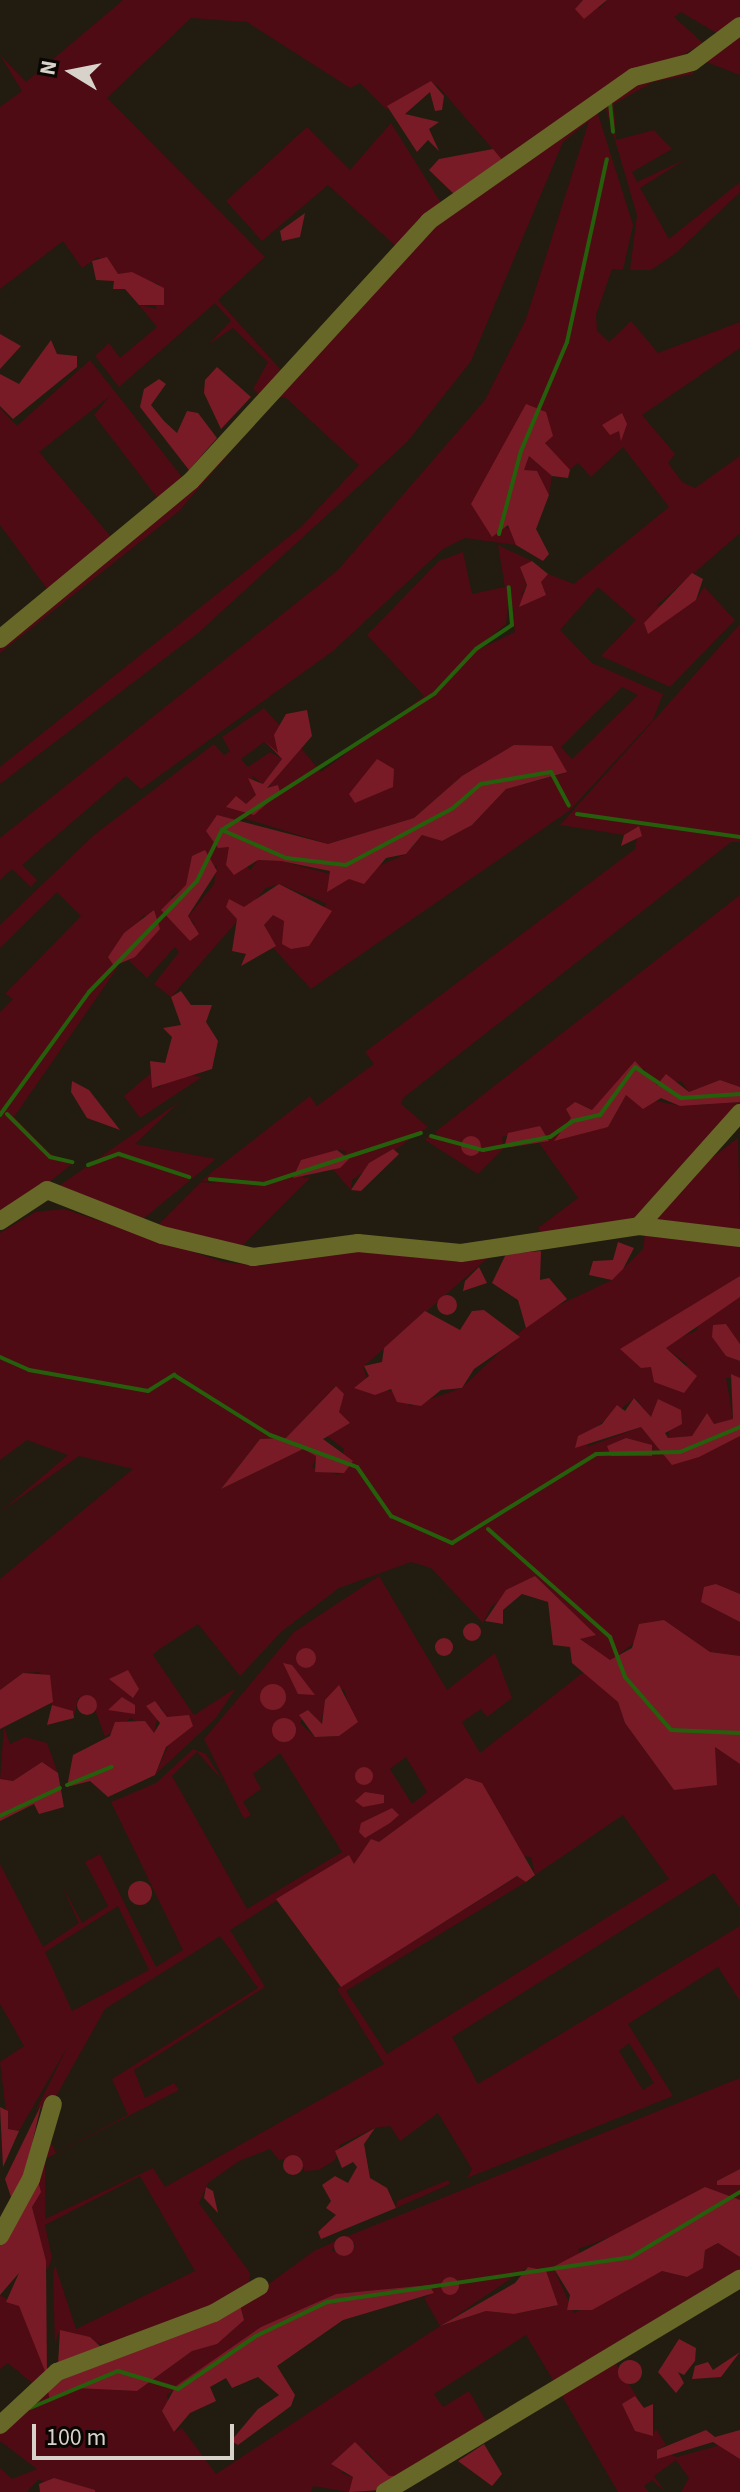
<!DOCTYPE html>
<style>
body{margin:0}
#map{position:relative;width:740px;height:2492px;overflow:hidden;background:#221b0f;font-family:"Source Sans 3",sans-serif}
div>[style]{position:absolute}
.green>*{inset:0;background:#4e0b14}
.forest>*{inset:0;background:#791b26}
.round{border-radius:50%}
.stream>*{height:4px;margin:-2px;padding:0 2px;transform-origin:2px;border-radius:2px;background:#255f0c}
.minor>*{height:18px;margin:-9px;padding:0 9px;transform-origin:9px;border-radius:9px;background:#676728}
span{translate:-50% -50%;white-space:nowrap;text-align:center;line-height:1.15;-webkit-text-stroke:8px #090603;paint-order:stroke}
.north{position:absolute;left:32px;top:32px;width:80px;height:80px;-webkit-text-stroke:6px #090603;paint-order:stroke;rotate:280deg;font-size:22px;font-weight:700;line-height:32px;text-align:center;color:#d7d2ca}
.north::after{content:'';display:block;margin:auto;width:28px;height:36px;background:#d7d2ca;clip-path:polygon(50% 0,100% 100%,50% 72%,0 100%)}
.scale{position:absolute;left:32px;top:2424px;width:202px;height:36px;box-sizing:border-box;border:4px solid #d7d2ca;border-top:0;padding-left:10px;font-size:24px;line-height:28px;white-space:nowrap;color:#d7d2ca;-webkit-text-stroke:6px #090603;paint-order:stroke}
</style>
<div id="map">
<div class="green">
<i style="clip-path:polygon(123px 0,583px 0,575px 9px,600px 8px,607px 0,740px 0,740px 18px,718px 34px,681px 12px,674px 17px,703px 43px,503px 161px,437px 85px,386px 109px,360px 83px,350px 88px,247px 22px,191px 18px,107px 98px,265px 257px,218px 300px,281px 370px,259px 395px,253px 389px,268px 362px,233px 328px,209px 344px,231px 321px,215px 303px,119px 387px,95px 356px,109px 343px,120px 358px,157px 327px,139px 305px,156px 309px,159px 284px,118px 274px,98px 257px,82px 268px,63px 241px,0 289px,0 107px,22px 91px,0 55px,26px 82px)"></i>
<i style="clip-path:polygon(740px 27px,740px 75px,701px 60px)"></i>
<i style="clip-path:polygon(692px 68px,694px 74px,653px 82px,614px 104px,616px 140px,654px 130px,672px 149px,632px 172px,637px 182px,686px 159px,640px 188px,669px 239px,740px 182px,740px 192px,676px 253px,651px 270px,630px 270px,637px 215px,605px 106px,621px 90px)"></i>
<i style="clip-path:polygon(evenodd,597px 111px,633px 225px,623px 270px,612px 269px,596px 315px,597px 331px,609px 342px,631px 321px,658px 353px,740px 322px,740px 348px,642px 415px,675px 454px,668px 463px,682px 482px,695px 488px,740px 456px,740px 533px,656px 606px,696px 600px,704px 587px,735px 620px,670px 687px,601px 656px,636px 620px,598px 587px,560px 630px,592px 663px,663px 694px,653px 720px,569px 811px,311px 989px,274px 949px,264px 925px,273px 914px,284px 921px,283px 944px,327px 904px,279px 884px,266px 888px,171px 997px,154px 984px,179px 952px,175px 947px,147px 978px,129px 961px,160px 929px,144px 915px,108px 957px,118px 967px,14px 1117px,48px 1152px,72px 1164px,0 1221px,0 1012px,13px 999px,5px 994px,81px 916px,57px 892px,0 948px,0 925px,94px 835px,214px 744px,224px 755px,230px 751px,222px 737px,264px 708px,281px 727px,278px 754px,264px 742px,241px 759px,248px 767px,270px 752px,282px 759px,263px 785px,252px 775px,257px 794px,246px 804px,254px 814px,280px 792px,278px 785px,266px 790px,300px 747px,321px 772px,424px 696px,367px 635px,439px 561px,463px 552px,472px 594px,505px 587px,498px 545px,532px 561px,522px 572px,527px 586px,520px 596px,548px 574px,574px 584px,669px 507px,623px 447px,591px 477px,578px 463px,570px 470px,556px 463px,526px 404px,503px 527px,512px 529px,516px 545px,465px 538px,443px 549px,333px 651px,141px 789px,126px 776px,22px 865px,37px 880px,31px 887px,12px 869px,0 880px,0 838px,338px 570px,485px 400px,526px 319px,589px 121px,563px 142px,471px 361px,407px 442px,198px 633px,0 784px,0 767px,301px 527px,359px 465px,285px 397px,277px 398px,179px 511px,0 653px,0 643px,159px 517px,421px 237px,597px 111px,510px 586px,515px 632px,469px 654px,506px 624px,510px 586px,597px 111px,622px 687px,638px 695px,572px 759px,561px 747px,622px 687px,597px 111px,566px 773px,506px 789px,472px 825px,442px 841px,423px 835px,406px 854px,349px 879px,281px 861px,258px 860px,250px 870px,229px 847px,240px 817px,328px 844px,414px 818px,462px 776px,566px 773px,597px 111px,217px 865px,214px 884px,188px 917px,195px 924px,181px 932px,171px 897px,217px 865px)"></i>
<i style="clip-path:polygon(391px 123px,441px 203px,399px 249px,328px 185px,262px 241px,226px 201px,307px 127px,350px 170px)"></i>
<i style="clip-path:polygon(90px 360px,182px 477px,159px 500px,94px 415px,110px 396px,39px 452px,112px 538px,48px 590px,0 525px,0 408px,17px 426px)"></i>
<i style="clip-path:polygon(529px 456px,552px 476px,549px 495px,537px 471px,523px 471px)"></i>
<i style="clip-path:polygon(740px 624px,740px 842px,731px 842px,403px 1098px,401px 1104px,428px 1127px,352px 1180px,351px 1190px,333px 1170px,347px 1151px,337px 1150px,306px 1161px,303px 1178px,311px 1177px,241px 1247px,156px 1227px,201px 1182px,223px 1184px,202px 1181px,212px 1172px,310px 1096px,317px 1106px,374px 1064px,365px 1052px,635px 849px,639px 826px,624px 835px,560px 825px)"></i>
<i style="clip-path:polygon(740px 895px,740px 1087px,720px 1080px,689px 1092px,682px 1082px,649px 1081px,644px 1068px,592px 1110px,585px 1106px,559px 1141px,571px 1131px,608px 1127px,626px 1095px,681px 1106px,740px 1102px,626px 1227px,541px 1236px,538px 1228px,578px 1198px,539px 1143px,549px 1141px,540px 1126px,502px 1137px,504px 1148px,478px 1174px,425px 1140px,431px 1134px,445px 1143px,435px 1132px)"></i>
<i style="clip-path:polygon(151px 1073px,158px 1088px,179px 1074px,202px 1077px,140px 1118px,124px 1096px)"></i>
<i style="clip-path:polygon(179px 1102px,135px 1144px,216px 1159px,143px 1219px,59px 1186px)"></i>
<i style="clip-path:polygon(738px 1138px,740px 1235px,648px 1225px,701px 1166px)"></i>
<i style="clip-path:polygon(evenodd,64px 1209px,223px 1262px,261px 1266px,348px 1249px,489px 1257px,363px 1367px,370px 1388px,398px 1392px,410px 1406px,462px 1388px,538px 1315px,612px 1280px,643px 1249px,645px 1235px,740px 1242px,740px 1276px,621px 1350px,651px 1367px,688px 1365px,666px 1348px,670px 1341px,696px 1331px,701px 1318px,740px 1295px,740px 1344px,726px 1324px,712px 1336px,726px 1356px,740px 1361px,740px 1378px,726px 1378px,733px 1419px,714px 1424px,706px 1414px,692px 1436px,668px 1438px,673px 1407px,658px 1399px,657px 1418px,651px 1417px,635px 1398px,592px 1430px,587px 1447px,641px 1427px,672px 1464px,740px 1436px,740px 1594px,716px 1584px,701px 1602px,740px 1622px,740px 1656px,710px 1652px,664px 1620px,610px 1661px,579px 1638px,585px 1633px,535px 1576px,491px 1607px,483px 1623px,431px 1568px,411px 1562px,339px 1588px,281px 1632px,240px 1676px,198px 1624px,158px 1650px,153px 1655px,194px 1715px,236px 1688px,216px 1718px,155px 1775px,181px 1717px,167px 1717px,160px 1706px,154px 1734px,131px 1718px,105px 1737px,90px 1696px,78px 1698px,75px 1714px,52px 1705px,40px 1672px,23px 1673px,0 1690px,0 1579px,133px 1469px,79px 1456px,0 1512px,68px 1455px,27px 1440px,0 1460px,0 1233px,35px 1212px,64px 1209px,335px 1386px,338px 1429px,323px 1433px,344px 1449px,339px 1475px,312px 1467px,317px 1456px,303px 1449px,221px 1489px,260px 1439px,286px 1439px,335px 1386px)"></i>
<i style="clip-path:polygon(evenodd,379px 1576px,447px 1690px,495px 1653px,512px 1698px,487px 1717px,481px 1709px,462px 1722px,480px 1753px,585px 1671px,618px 1702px,625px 1723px,674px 1790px,715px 1767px,715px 1747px,740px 1764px,740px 1908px,714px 1873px,452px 2037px,478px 2084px,740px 1926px,740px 2001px,718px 1967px,628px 2024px,673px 2096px,467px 2178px,472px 2169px,438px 2113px,400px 2141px,390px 2126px,374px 2128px,340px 2145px,335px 2160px,319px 2170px,304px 2171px,301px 2158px,279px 2160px,270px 2149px,239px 2161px,208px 2183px,199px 2203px,250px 2273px,249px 2290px,109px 2346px,58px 2333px,55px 2345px,53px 2275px,55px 2265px,76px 2329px,195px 2271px,140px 2176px,45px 2225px,52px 2258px,47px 2271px,32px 2207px,50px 2140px,56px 2153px,128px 2115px,112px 2079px,258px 1988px,220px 1936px,105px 2009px,45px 2116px,40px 2106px,35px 2112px,68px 2046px,19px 2131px,8px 2129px,0 2062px,24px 2046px,0 2004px,0 1864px,43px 1947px,79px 1923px,61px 1884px,82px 1923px,108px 1906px,85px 1862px,100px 1854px,156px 1967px,183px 1950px,111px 1802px,156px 1783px,193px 1749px,206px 1754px,223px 1781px,197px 1752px,172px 1776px,247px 1909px,342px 1852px,280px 1753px,253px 1774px,261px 1789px,243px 1802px,251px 1815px,244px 1819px,204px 1739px,294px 1632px,379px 1576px,344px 1689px,354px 1723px,339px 1736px,315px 1737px,300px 1723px,308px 1710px,321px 1724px,325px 1701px,344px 1689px,379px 1576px,406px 1757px,427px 1792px,412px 1804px,390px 1769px,406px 1757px,379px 1576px,466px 1778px,511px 1833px,520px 1856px,531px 1857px,535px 1875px,623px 1815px,669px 1879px,387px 2054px,346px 1991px,526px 1882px,518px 1876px,337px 1989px,384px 2064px,165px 2187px,153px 2168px,45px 2219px,45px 2159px,179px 2090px,174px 2083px,145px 2098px,134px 2070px,265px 1987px,230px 1930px,348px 1856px,353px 1865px,466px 1778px,379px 1576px,118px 1906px,149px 1970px,72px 2011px,45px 1952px,118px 1906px,379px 1576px,629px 2043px,654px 2083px,643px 2090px,619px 2051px,629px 2043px)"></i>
<i style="clip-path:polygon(4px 1727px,10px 1744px,25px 1737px,47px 1743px,58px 1773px,42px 1762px,13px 1781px,0 1779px)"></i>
<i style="clip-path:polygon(evenodd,740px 2078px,740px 2169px,717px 2181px,740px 2185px,740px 2200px,720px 2197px,578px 2249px,581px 2258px,553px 2267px,574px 2313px,662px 2271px,687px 2277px,703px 2268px,705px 2250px,718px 2243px,740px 2257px,740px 2276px,556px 2385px,526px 2335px,434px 2394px,443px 2407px,469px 2391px,486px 2421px,520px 2400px,404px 2476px,389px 2476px,366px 2451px,341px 2473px,353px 2477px,349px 2492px,313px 2486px,311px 2492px,95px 2492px,38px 2480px,27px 2492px,0 2492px,0 2468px,12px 2479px,37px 2469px,0 2441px,0 2427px,47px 2386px,59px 2398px,75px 2388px,137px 2391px,191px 2351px,217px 2343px,244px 2319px,240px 2305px,314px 2251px,336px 2241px,332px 2251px,353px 2251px,355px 2244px,343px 2238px,740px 2078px,528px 2267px,555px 2306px,514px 2314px,486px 2311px,441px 2326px,528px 2267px,740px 2078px,428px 2285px,433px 2293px,424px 2298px,440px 2326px,216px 2474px,182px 2428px,174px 2432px,167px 2395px,261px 2327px,336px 2294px,428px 2285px)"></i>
<i style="clip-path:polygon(448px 2180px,450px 2184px,396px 2208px,397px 2201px)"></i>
<i style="clip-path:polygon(0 2295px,19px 2306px,40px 2356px,47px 2376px,33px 2384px,8px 2363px,0 2369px)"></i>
<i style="clip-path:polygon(615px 2362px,637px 2397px,633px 2423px,653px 2435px,656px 2429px,666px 2445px,657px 2450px,677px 2457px,724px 2444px,740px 2459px,740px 2492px,681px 2492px,689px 2478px,676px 2460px,654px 2476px,665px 2492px,652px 2480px,644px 2486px,649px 2492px,618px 2492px,562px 2396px)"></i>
</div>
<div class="forest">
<i style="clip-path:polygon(583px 0,607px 0,584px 19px,575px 9px)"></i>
<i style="clip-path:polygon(431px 81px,444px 96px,442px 110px,435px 111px,430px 92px,405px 114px,439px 122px,429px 129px,439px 151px,428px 140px,417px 152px,387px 106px)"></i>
<i style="clip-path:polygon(493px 149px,503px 161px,455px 195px,429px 170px,439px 159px)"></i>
<i style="clip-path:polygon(305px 213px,300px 237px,282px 241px,280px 231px)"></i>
<i style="clip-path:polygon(107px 257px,118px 274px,132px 272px,164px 288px,164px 305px,139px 305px,125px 289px,113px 289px,114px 281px,96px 280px,92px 261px)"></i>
<i style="clip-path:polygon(0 334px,21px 346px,0 369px)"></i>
<i style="clip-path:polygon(51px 340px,57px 354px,77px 356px,77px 367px,13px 419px,0 406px,0 374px,19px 384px)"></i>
<i style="clip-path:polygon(217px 367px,251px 397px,221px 429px,204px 393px,205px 380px)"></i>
<i style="clip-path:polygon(159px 379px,166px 384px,151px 405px,164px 421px,177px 433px,187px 411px,198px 413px,217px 438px,189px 470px,140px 407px,144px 389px)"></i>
<i style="clip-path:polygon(526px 404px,546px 412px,553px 436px,545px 443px,570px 470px,568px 478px,552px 476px,529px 456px,524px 470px,537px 471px,549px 495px,536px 529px,549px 554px,543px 561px,516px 545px,508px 525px,492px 537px,471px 504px)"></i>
<i style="clip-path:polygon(622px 413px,627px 424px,621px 441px,619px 431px,610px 435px,602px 425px)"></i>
<i style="clip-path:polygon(532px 561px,548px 574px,541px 582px,546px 595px,519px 607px,527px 585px,520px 567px)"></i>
<i style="clip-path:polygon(692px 573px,703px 579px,696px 600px,648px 634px,644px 623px)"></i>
<i style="clip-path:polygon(307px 710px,312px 736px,267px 788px,278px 785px,280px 792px,254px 815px,226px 807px,236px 796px,246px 804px,256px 795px,248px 778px,263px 784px,282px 759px,266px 742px,278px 753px,274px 735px,286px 714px)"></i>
<i style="clip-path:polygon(514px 745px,552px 746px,567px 772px,506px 789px,472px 825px,442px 841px,422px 835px,406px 854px,386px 858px,364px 884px,349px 879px,327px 892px,330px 871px,281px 861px,258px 860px,234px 875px,226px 865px,229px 847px,218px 848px,206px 831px,217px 815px,328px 844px,414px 818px,462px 776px)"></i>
<i style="clip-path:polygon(377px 759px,394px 769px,393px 787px,355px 803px,349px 794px)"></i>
<i style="clip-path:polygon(639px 826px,642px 836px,621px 846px,624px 835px)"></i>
<i style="clip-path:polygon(205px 850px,217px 871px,188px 916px,199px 934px,190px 941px,161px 910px,186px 885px,192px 856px)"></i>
<i style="clip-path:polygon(279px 884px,332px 911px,309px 946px,291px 949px,282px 944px,284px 921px,273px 915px,264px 925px,276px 946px,241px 966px,246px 954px,232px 951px,237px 919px,226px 907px,229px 899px,244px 907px)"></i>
<i style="clip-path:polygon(154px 910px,160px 929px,135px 957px,114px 966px,108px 957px,124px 933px)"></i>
<i style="clip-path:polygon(181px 991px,191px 1005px,212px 1005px,206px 1022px,218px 1041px,212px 1069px,152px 1088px,150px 1061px,165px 1063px,172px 1037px,163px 1028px,181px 1025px,171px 997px)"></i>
<i style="clip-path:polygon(635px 1061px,657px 1085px,666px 1074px,689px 1092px,720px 1080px,740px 1087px,740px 1102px,680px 1106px,661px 1098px,643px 1109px,626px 1095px,608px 1127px,554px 1141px,571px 1118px,566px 1109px,575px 1102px,592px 1110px)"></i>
<i style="clip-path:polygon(72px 1081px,89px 1090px,120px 1130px,87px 1118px,71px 1092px)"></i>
<i style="clip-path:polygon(540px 1126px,549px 1141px,504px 1148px,508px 1133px)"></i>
<i class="round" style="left:461px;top:1136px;width:20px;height:20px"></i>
<i style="clip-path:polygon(393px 1149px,399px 1154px,361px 1191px,351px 1190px,369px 1163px)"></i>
<i style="clip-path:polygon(337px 1150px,349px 1159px,340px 1168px,293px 1178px,301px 1160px)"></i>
<i style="clip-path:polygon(618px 1242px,634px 1248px,623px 1269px,612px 1280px,589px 1275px,593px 1261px,613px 1260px)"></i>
<i style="clip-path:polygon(541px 1251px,540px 1280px,549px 1278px,567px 1299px,526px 1328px,518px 1300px,492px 1283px,506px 1254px)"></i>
<i style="clip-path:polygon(479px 1267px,487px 1283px,463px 1291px,465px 1281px)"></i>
<i style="clip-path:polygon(740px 1276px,740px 1297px,666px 1348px,697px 1376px,684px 1393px,654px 1382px,651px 1367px,641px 1368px,620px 1349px)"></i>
<i class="round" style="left:437px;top:1295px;width:20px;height:20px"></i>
<i style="clip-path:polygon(484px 1310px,520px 1337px,474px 1369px,462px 1388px,441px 1390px,421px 1406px,397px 1402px,391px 1389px,375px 1395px,354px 1388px,369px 1376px,364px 1366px,382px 1362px,384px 1348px,425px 1311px,460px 1330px,472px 1311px)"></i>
<i style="clip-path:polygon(726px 1324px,740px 1344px,740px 1361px,726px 1356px,712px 1337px,713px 1325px)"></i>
<i style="clip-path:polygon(731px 1374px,740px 1378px,740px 1436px,699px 1457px,672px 1465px,641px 1427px,575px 1448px,578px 1436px,602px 1424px,617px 1405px,625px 1411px,634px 1398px,651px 1417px,658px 1399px,681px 1410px,682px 1424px,665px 1433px,668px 1438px,692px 1436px,707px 1413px,714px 1424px,733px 1419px)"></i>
<i style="clip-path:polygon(336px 1386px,344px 1394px,339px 1412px,350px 1423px,323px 1439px,353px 1461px,344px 1473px,315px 1472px,316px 1456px,303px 1449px,221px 1489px,260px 1439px,286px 1438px)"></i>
<i style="clip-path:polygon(626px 1438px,652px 1445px,652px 1456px,611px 1456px,607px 1446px)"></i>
<i style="clip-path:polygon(535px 1576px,596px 1635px,580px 1639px,610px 1660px,632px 1648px,639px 1624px,664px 1620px,710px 1652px,740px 1656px,740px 1764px,715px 1747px,717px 1785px,674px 1790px,625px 1723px,618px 1702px,572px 1663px,570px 1647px,553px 1645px,548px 1602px,522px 1594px,503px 1610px,503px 1624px,485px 1621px,506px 1590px)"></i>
<i style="clip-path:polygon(716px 1584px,740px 1594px,740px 1622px,701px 1602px,704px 1587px)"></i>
<i class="round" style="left:463px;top:1623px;width:18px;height:18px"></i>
<i class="round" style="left:435px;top:1638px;width:18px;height:18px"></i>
<i class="round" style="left:296px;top:1648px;width:20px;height:20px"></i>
<i style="clip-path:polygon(283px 1663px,292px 1665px,315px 1695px,298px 1694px)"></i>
<i style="clip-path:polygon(128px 1670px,139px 1689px,133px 1698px,109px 1679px)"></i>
<i style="clip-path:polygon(23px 1673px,50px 1675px,53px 1702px,0 1729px,0 1690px)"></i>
<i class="round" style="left:260px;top:1684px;width:26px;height:26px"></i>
<i style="clip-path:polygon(339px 1685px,358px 1722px,339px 1736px,315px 1737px,299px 1715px,308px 1710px,322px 1724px,325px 1700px)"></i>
<i class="round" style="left:77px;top:1695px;width:20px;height:20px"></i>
<i style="clip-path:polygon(122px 1697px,135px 1705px,135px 1714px,108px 1710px)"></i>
<i style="clip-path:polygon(155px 1701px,167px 1717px,189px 1715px,193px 1726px,166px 1747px,155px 1775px,108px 1797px,90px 1781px,67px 1787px,73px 1755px,110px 1736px,115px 1722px,145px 1721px,154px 1733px,160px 1723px,146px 1706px)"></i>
<i style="clip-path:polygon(52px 1705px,73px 1711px,74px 1718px,47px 1725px)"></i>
<i class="round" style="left:272px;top:1718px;width:24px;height:24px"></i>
<i style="clip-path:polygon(42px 1762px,58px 1773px,64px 1807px,39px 1814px,34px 1804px,0 1821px,0 1779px,13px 1781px)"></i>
<i class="round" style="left:355px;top:1767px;width:18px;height:18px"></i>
<i style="clip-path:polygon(466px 1778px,482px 1783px,535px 1875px,526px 1882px,517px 1876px,341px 1987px,276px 1899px,349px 1855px,354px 1864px,371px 1839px,379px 1842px)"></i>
<i style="clip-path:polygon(365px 1792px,384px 1795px,384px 1803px,363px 1807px,355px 1801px)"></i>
<i style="clip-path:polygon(392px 1808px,399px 1815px,390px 1823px,365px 1838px,359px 1832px,361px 1823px)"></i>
<i class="round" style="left:128px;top:1881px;width:24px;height:24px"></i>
<i style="clip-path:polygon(41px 2105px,21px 2192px,11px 2197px,5px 2179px)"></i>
<i style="clip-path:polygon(0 2107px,8px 2111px,8px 2129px,19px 2131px,3px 2167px)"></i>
<i style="clip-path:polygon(375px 2128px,364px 2144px,370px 2178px,387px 2188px,396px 2208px,321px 2239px,318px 2232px,336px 2215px,326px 2208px,331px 2201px,322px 2185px,335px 2176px,348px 2183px,357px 2167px,353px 2162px,342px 2168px,335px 2151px)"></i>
<i class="round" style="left:283px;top:2155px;width:20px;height:20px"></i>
<i style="clip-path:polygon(740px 2169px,740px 2185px,717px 2185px,717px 2181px)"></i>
<i style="clip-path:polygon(38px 2181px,41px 2192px,32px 2207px,46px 2261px,47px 2376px,19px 2306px,6px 2302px,19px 2273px,0 2295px,0 2243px)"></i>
<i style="clip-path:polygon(206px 2187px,213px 2191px,218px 2213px,204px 2198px)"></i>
<i style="clip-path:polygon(705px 2187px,740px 2200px,740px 2257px,718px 2243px,705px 2250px,703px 2268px,687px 2277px,662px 2271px,592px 2310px,567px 2310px,570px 2295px,553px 2267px)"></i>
<i class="round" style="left:334px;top:2236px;width:20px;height:20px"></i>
<i style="clip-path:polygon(528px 2267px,546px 2271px,558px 2305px,514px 2314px,486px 2311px,440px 2326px,515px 2283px)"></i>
<i class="round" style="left:441px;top:2277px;width:18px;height:18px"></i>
<i style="clip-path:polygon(429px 2285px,434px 2293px,343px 2320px,277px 2366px,295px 2395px,291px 2406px,238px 2445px,231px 2441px,258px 2409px,279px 2395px,258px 2377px,232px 2388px,226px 2378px,210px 2387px,216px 2401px,190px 2413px,174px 2432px,162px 2411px,176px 2386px,261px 2327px,336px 2294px)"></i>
<i style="clip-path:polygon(240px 2305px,244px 2320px,217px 2344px,192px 2351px,137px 2391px,75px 2388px,50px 2401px,47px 2386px)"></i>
<i style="clip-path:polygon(60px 2330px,90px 2337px,102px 2348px,58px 2365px)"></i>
<i style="clip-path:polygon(679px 2339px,696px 2348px,695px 2361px,684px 2375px,678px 2372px,684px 2383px,676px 2393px,658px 2372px)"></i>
<i style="clip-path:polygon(740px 2352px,721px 2377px,692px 2379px,695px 2366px,708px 2362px,713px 2370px)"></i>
<i class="round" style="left:618px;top:2360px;width:24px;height:24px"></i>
<i style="clip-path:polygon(635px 2396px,644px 2408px,653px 2404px,653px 2436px,635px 2431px,622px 2404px)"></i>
<i style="clip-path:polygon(706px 2430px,715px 2437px,740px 2430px,740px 2459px,713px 2442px,657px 2459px,657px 2450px)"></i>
<i style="clip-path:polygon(355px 2442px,389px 2476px,404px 2476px,382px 2490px,349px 2492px,353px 2477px,331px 2464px)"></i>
<i style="clip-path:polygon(484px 2444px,502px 2474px,492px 2486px,458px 2461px)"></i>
<i style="clip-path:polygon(54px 2478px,95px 2490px,95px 2492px,40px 2492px,39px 2484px)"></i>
</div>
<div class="stream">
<i style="left:610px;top:103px;width:29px;rotate:84deg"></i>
<i style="left:499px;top:534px;width:86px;rotate:-75.2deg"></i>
<i style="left:521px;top:451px;width:118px;rotate:-67.1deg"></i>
<i style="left:567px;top:342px;width:187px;rotate:-77.7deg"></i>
<i style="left:577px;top:814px;width:165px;rotate:8deg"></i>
<i style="left:222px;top:830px;width:253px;rotate:-32.7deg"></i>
<i style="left:435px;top:693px;width:60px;rotate:-47deg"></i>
<i style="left:476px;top:649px;width:43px;rotate:-33.7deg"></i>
<i style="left:512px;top:625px;width:38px;rotate:-95deg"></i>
<i style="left:7px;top:1114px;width:61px;rotate:45deg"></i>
<i style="left:50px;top:1157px;width:23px;rotate:13deg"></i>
<i style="left:0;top:1115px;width:152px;rotate:-54.1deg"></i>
<i style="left:89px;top:992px;width:155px;rotate:-45.8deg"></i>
<i style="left:197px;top:881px;width:57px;rotate:-63.9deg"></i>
<i style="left:222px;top:830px;width:70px;rotate:23.6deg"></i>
<i style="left:286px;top:858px;width:60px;rotate:6.7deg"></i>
<i style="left:346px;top:865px;width:121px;rotate:-28deg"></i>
<i style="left:453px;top:808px;width:37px;rotate:-41deg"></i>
<i style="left:481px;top:784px;width:71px;rotate:-9.7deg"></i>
<i style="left:551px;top:772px;width:38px;rotate:62deg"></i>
<i style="left:431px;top:1136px;width:54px;rotate:15.1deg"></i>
<i style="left:483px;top:1150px;width:68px;rotate:-11deg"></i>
<i style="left:550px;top:1137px;width:28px;rotate:-35deg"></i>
<i style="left:573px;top:1121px;width:28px;rotate:-13deg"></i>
<i style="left:600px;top:1115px;width:59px;rotate:-53.9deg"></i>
<i style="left:635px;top:1067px;width:55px;rotate:34deg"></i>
<i style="left:681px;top:1098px;width:59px;rotate:-3.9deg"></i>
<i style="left:88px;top:1165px;width:33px;rotate:-20deg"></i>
<i style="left:119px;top:1154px;width:74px;rotate:18.2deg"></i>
<i style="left:210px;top:1179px;width:54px;rotate:5.3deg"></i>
<i style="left:264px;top:1184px;width:165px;rotate:-18deg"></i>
<i style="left:0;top:1357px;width:32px;rotate:24deg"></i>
<i style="left:29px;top:1370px;width:121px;rotate:10deg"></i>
<i style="left:148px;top:1391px;width:31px;rotate:-32deg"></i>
<i style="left:174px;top:1375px;width:113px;rotate:32deg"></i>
<i style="left:270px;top:1435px;width:93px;rotate:20.2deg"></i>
<i style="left:357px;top:1467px;width:60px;rotate:55.2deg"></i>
<i style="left:391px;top:1516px;width:67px;rotate:23.9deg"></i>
<i style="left:452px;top:1543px;width:169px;rotate:-31.7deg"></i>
<i style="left:596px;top:1454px;width:84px;rotate:-1.4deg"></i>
<i style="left:680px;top:1452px;width:65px;rotate:-22.6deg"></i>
<i style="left:488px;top:1529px;width:163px;rotate:41.5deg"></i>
<i style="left:610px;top:1637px;width:43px;rotate:69.4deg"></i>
<i style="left:625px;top:1677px;width:70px;rotate:49deg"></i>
<i style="left:671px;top:1730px;width:69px;rotate:2.5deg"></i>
<i style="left:67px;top:1785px;width:48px;rotate:-22.2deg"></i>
<i style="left:0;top:1816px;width:66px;rotate:-25deg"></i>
<i style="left:30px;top:2408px;width:95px;rotate:-22.8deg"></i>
<i style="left:118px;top:2371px;width:63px;rotate:16.7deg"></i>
<i style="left:178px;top:2389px;width:94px;rotate:-34.2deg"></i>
<i style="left:256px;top:2336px;width:79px;rotate:-25.6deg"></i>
<i style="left:327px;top:2302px;width:307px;rotate:-8.4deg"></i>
<i style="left:631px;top:2257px;width:127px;rotate:-30.8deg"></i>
</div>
<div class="minor">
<i style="left:0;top:639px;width:248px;rotate:-39.6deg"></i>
<i style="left:191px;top:481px;width:352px;rotate:-47.5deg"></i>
<i style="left:429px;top:221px;width:251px;rotate:-35.1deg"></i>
<i style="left:634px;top:77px;width:60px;rotate:-14.5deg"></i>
<i style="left:692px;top:62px;width:60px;rotate:-36.9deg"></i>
<i style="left:0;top:1221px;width:56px;rotate:-33.4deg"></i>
<i style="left:47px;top:1190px;width:123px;rotate:21.4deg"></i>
<i style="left:162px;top:1235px;width:94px;rotate:13.6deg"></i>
<i style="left:253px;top:1257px;width:106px;rotate:-7.6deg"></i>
<i style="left:358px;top:1243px;width:103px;rotate:5.5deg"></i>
<i style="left:461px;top:1253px;width:180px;rotate:-8.6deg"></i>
<i style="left:639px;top:1226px;width:102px;rotate:6.8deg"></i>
<i style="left:639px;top:1226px;width:152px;rotate:-48.2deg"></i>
<i style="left:0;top:2236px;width:65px;rotate:-61.5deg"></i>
<i style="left:31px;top:2179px;width:78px;rotate:-73.7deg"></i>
<i style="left:0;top:2425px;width:78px;rotate:-42.9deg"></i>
<i style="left:57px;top:2372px;width:168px;rotate:-20.6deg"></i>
<i style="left:214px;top:2313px;width:53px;rotate:-30.4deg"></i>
<i style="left:385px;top:2492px;width:414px;rotate:-31deg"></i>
</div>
<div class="north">N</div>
<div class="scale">100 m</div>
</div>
